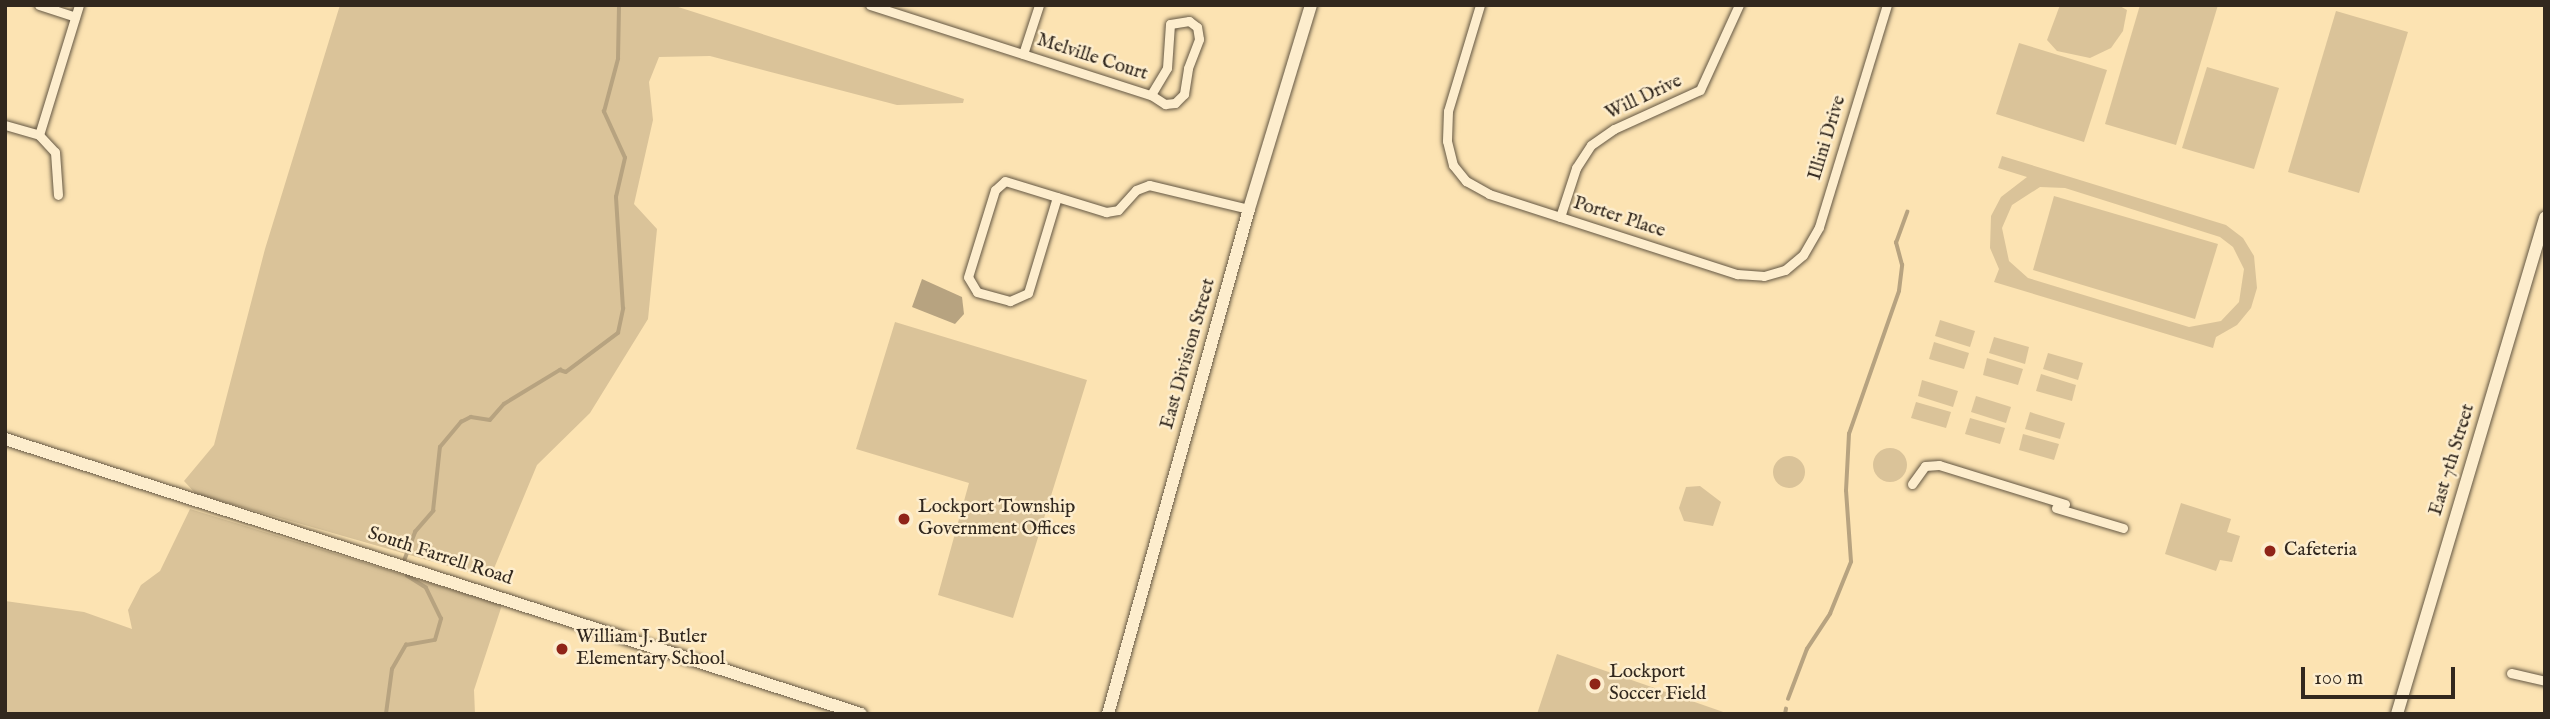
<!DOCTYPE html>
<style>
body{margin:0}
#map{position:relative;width:2550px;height:719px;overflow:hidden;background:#fce3b2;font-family:"IM FELL English",serif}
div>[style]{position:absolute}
.green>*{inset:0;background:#dac399}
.round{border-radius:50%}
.water>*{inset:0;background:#b7a380}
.stream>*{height:3.5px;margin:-1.75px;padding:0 1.75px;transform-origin:1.75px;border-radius:1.75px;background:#b7a380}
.roads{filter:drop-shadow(0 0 2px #645743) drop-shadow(0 0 2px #645743)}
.street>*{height:9px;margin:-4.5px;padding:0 4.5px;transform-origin:4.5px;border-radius:4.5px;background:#fdedcd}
.secondary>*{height:12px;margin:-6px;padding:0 6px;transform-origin:6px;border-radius:6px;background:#fdedcd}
.dots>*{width:19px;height:19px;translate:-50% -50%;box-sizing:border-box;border:4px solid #fdedcd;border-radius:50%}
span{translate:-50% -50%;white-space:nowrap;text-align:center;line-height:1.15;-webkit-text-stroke:5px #fdedcd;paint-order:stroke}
.street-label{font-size:19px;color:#32281e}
.poi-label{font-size:19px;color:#32281e}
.left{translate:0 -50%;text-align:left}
.frame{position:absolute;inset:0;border:7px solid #32281e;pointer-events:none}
.scale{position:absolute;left:2301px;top:667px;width:154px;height:32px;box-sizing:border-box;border:4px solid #32281e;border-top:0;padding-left:9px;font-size:21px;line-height:24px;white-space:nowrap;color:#32281e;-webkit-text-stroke:5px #fdedcd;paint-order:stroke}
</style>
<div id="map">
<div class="green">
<i style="clip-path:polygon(340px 5px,672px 5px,964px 99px,963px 103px,897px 105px,710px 56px,659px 57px,649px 82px,653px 120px,634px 204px,657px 229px,648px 319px,590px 413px,537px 465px,490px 578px,196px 494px,184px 481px,214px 445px,265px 249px)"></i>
<i style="clip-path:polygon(2060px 5px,2118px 5px,2127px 10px,2123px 31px,2111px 48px,2090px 58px,2057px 51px,2047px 40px)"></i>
<i style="clip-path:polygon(2140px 5px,2218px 5px,2176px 145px,2105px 124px)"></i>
<i style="clip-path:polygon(2336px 11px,2408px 32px,2359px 193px,2288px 172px)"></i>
<i style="clip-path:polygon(2019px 43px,2107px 70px,2084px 142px,1996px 114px)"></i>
<i style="clip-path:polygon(2207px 67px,2279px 88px,2254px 169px,2182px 148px)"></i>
<i style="clip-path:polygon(evenodd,2002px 156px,2226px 225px,2243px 238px,2254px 256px,2257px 288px,2251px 308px,2237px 325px,2216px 337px,2213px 348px,1994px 282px,1999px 269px,1990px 248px,1991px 216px,2001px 197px,2027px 177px,1998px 168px,2002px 156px,2040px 187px,2065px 188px,2220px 237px,2233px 247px,2244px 269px,2239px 302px,2221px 321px,2189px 327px,2028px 278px,2009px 261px,2002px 228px,2012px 205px,2040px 187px)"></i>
<i style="clip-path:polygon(2054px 196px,2218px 244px,2195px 319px,2033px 270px)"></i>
<i style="clip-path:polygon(1940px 320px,1975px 331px,1970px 347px,1935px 336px)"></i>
<i style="clip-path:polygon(895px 322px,1087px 380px,1013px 618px,938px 595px,969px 483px,856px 449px)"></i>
<i style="clip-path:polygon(1994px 337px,2029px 347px,2025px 364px,1989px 353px)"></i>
<i style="clip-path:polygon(1934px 342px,1969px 353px,1964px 369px,1929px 359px)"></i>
<i style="clip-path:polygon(2048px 353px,2083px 363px,2078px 380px,2043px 369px)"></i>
<i style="clip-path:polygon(1987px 358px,2023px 369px,2018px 385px,1983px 375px)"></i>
<i style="clip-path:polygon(2041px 374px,2076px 385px,2072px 401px,2036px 391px)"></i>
<i style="clip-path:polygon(1922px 380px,1958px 391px,1953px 407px,1918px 396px)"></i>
<i style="clip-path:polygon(1976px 396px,2011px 407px,2006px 423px,1971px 412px)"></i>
<i style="clip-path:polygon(1916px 402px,1951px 412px,1946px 428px,1911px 418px)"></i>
<i style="clip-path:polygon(2030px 412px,2065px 423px,2060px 439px,2025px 429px)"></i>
<i style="clip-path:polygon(1970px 418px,2005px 428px,2000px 444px,1965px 434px)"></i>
<i style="clip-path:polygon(2023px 434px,2059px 444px,2054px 460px,2019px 450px)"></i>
<i class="round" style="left:1873px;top:448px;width:34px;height:34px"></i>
<i class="round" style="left:1773px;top:456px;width:32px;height:32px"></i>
<i style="clip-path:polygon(1700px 486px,1721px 502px,1713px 526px,1684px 521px,1679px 508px,1686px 487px)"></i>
<i style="clip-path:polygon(2181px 503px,2231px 519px,2227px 532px,2240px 536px,2232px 562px,2220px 560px,2216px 571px,2165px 554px)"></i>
<i style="clip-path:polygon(190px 509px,502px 605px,474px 690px,475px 714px,5px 714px,5px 601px,84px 612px,132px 629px,128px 610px,141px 585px,160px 571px)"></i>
<i style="clip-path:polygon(1557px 654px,1729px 714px,1537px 714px)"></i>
</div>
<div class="water">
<i style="clip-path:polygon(922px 279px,962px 297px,964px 314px,955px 324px,912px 307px)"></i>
</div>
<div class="stream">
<i style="left:404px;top:561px;width:31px;rotate:-69deg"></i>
<i style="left:415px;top:532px;width:28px;rotate:-49deg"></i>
<i style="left:433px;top:511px;width:64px;rotate:-83.8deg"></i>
<i style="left:440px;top:447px;width:33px;rotate:-50deg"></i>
<i style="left:461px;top:422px;width:11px;rotate:-27deg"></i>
<i style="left:471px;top:417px;width:19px;rotate:9deg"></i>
<i style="left:490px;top:420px;width:21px;rotate:-49deg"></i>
<i style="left:504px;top:404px;width:66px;rotate:-31.3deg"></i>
<i style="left:560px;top:370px;width:6px;rotate:18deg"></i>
<i style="left:566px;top:372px;width:65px;rotate:-36.9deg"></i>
<i style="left:618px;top:333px;width:25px;rotate:-78deg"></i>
<i style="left:623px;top:309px;width:112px;rotate:-93.6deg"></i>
<i style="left:616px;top:197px;width:40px;rotate:-77deg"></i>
<i style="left:625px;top:158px;width:51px;rotate:-114.5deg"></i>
<i style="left:604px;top:112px;width:55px;rotate:-75.2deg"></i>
<i style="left:618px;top:59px;width:54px;rotate:-88.9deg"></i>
<i style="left:1788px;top:699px;width:53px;rotate:-69.2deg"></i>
<i style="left:1807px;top:649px;width:42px;rotate:-56.7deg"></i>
<i style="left:1830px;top:614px;width:56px;rotate:-68deg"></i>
<i style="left:1851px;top:562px;width:71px;rotate:-94deg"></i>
<i style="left:1846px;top:491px;width:57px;rotate:-87deg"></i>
<i style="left:1849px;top:434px;width:151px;rotate:-70.7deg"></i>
<i style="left:1899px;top:291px;width:26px;rotate:-83deg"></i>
<i style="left:1902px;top:265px;width:23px;rotate:-105deg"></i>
<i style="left:1896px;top:243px;width:33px;rotate:-70deg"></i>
<i style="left:386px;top:714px;width:45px;rotate:-82.4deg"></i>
<i style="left:392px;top:669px;width:28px;rotate:-60deg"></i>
<i style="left:406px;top:645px;width:29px;rotate:-10deg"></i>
<i style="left:435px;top:640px;width:22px;rotate:-74deg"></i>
<i style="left:441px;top:619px;width:34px;rotate:-116deg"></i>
<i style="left:426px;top:588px;width:22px;rotate:-148deg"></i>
<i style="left:1785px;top:714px;width:5px;rotate:-79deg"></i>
</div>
<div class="roads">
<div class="street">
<i style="left:39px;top:5px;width:38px;rotate:18deg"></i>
<i style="left:870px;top:5px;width:295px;rotate:17.8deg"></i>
<i style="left:1151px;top:95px;width:17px;rotate:33deg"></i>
<i style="left:1165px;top:104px;width:10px;rotate:-6deg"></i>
<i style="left:1175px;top:103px;width:13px;rotate:-45deg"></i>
<i style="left:1184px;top:94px;width:26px;rotate:-81deg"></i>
<i style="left:1188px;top:68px;width:31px;rotate:-69deg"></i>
<i style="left:1199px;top:39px;width:12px;rotate:-99deg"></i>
<i style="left:1197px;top:27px;width:10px;rotate:-143deg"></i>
<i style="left:1189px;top:21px;width:19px;rotate:171deg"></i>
<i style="left:1170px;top:24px;width:44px;rotate:93.9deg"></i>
<i style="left:1167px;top:68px;width:31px;rotate:121deg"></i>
<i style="left:1480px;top:5px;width:111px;rotate:106.8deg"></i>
<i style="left:1448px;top:111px;width:30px;rotate:92deg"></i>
<i style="left:1447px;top:141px;width:25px;rotate:76deg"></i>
<i style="left:1453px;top:165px;width:21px;rotate:51deg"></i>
<i style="left:1466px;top:181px;width:26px;rotate:29deg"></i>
<i style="left:1489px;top:194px;width:261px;rotate:17.9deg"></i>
<i style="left:1737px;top:274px;width:27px;rotate:4deg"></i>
<i style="left:1764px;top:276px;width:22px;rotate:-16deg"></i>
<i style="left:1785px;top:270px;width:23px;rotate:-40deg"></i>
<i style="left:1803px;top:255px;width:32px;rotate:-60deg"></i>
<i style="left:1819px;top:227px;width:232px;rotate:-73deg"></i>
<i style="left:1023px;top:54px;width:52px;rotate:-71.9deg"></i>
<i style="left:5px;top:125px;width:35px;rotate:16deg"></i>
<i style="left:39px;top:135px;width:23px;rotate:47deg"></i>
<i style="left:55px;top:152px;width:43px;rotate:86deg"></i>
<i style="left:39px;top:135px;width:136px;rotate:-72.9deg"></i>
<i style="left:1057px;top:197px;width:100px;rotate:106.8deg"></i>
<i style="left:1028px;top:293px;width:20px;rotate:156deg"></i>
<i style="left:1010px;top:301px;width:34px;rotate:-165deg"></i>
<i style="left:977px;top:292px;width:17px;rotate:-121deg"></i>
<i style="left:968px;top:277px;width:91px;rotate:-72.8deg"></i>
<i style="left:995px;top:190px;width:13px;rotate:-42deg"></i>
<i style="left:1005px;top:181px;width:106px;rotate:17.1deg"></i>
<i style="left:1106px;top:212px;width:12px;rotate:-9deg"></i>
<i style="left:1118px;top:210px;width:27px;rotate:-48deg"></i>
<i style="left:1136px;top:190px;width:14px;rotate:-21deg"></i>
<i style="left:1149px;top:185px;width:103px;rotate:13.5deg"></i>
<i style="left:1560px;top:217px;width:52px;rotate:-71.9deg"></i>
<i style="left:1576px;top:168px;width:27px;rotate:-57deg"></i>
<i style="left:1591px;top:145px;width:28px;rotate:-35deg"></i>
<i style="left:1614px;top:129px;width:94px;rotate:-24.4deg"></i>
<i style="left:1700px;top:90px;width:94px;rotate:-65.4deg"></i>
<i style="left:1912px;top:484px;width:22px;rotate:-54deg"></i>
<i style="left:1925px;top:466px;width:14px;rotate:-4deg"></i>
<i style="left:1939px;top:465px;width:132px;rotate:17.2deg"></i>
<i style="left:2056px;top:508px;width:70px;rotate:16.6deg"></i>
<i style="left:2511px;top:673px;width:35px;rotate:13deg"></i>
</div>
<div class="secondary">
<i style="left:5px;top:439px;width:899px;rotate:17.81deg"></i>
<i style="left:1108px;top:714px;width:524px;rotate:-74.4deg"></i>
<i style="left:1249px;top:209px;width:213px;rotate:-73.1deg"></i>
<i style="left:2397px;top:714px;width:518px;rotate:-73.39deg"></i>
</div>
</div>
<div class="dots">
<i style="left:904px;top:519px;background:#8f2418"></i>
<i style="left:2270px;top:551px;background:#8f2418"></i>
<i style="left:562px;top:649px;background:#8f2418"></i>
<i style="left:1595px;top:684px;background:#8f2418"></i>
</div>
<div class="street-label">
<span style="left:1092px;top:58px;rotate:18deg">Melville Court</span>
<span style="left:1644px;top:98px;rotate:-25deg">Will Drive</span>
<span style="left:1828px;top:138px;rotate:-73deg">Illini Drive</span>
<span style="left:1619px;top:218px;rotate:18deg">Porter Place</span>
<span style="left:1189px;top:354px;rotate:-74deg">East Division Street</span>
<span style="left:2453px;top:460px;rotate:-73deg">East 7th Street</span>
<span style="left:440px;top:557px;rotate:18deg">South Farrell Road</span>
</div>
<div class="poi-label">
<span class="left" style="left:918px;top:519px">Lockport Township<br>Government Offices</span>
<span class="left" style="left:2284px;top:551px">Cafeteria</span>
<span class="left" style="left:576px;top:649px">William J. Butler<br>Elementary School</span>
<span class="left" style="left:1609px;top:684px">Lockport<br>Soccer Field</span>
</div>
<div class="frame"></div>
<div class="scale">100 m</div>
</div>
